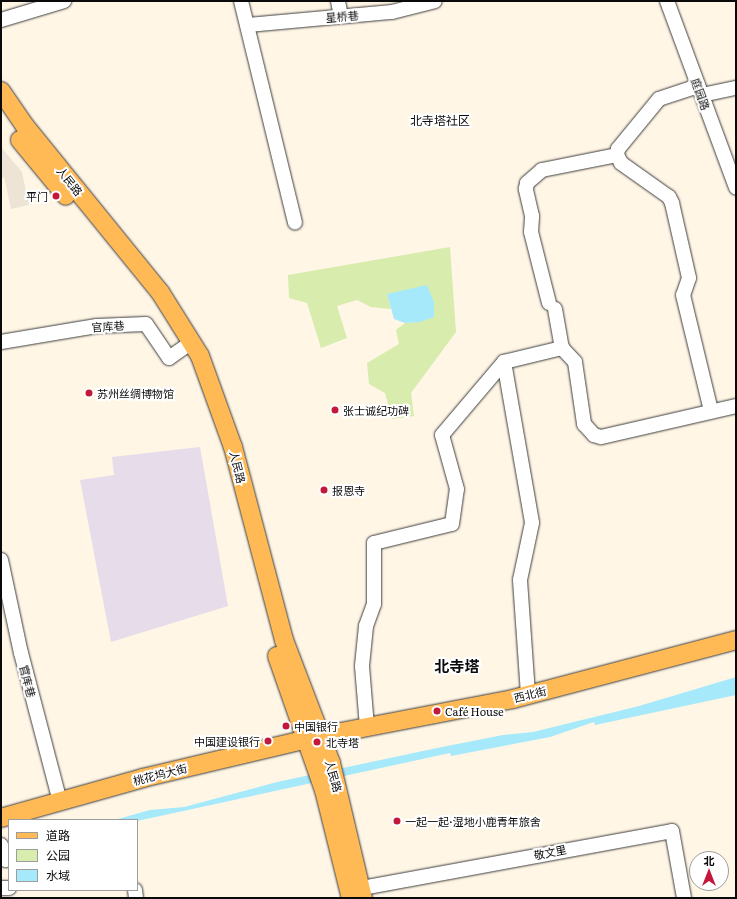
<!DOCTYPE html>
<meta charset="utf-8">
<style>
body{margin:0}
#map{position:relative;width:737px;height:899px;overflow:hidden;background:#fff6e6;font-family:Literata,"Noto Sans SC",serif}
div>[style]{position:absolute}
.industrial>*{inset:0;background:#e6dcea}
.green>*{inset:0;background:#d8ecad}
.plaza>*{inset:0;background:#eee4d6}
.water>*{inset:0;background:#a6e9fb}
.roads{filter:drop-shadow(0 0 1px #3d3d3d) drop-shadow(0 0 1px #3d3d3d)}
.minor>*{height:14px;margin:-7px;padding:0 7px;transform-origin:7px;border-radius:7px;background:#fff}
.major>*{height:18px;margin:-9px;padding:0 9px;transform-origin:9px;border-radius:9px;background:#ffba56}
.dots>*{width:11px;height:11px;translate:-50% -50%;box-sizing:border-box;border:2px solid #fff;border-radius:50%}
span{translate:-50% -50%;white-space:nowrap;text-align:center;line-height:1.15;-webkit-text-stroke:4px #fff;paint-order:stroke}
.street-label{font-size:11px;color:#0a0a0a}
.poi-label{font-size:11px;color:#0a0a0a}
.right{translate:-100% -50%;text-align:right}
.left{translate:0 -50%;text-align:left}
.neighbourhood-label{font-size:12px;color:#0a0a0a}
.district-label{font-size:15px;color:#0a0a0a;font-weight:700}
.frame{position:absolute;inset:0;border:2px solid #0a0a0a;pointer-events:none}
.legend{position:absolute;left:8px;top:819px;width:130px;height:72px;box-sizing:border-box;background:#fff;border:1px solid #9d9d9d;margin:0;padding:5px 7px;list-style:none;font-size:12px;color:#0a0a0a}
.legend li{display:flex;align-items:center;gap:8px;height:20px}
.legend b{width:20px;border:1px solid #9d9d9d}
.north{position:absolute;left:689px;top:851px;width:40px;height:40px;box-sizing:border-box;background:#fff;border:1px solid #9d9d9d;border-radius:50%;rotate:0deg;font-size:11px;font-weight:700;line-height:16px;text-align:center;color:#0a0a0a}
.north::after{content:'';display:block;margin:auto;width:14px;height:18px;background:#c3183c;clip-path:polygon(50% 0,100% 100%,50% 72%,0 100%)}
</style>
<div id="map">
<div class="industrial">
<i style="clip-path:polygon(200px 447px,228px 606px,111px 642px,80px 480px,114px 475px,112px 457px)"></i>
</div>
<div class="green">
<i style="clip-path:polygon(450px 247px,456px 332px,411px 393px,414px 416px,392px 419px,385px 393px,369px 384px,367px 363px,399px 344px,396px 330px,405px 323px,420px 322px,387px 294px,391px 309px,371px 307px,357px 300px,337px 306px,347px 338px,321px 348px,307px 303px,289px 298px,288px 275px)"></i>
</div>
<div class="plaza">
<i style="clip-path:polygon(1px 147px,22px 172px,29px 205px,11px 209px,4px 177px,1px 178px)"></i>
</div>
<div class="water">
<i style="clip-path:polygon(427px 285px,434px 302px,434px 317px,420px 322px,405px 323px,394px 319px,387px 294px)"></i>
<i style="clip-path:polygon(736px 677px,736px 695px,595px 725px,594px 722px,550px 737px,451px 756px,450px 753px,137px 821px,114px 820px,150px 810px,184px 807px,277px 782px,437px 748px,503px 735px,533px 732px,639px 706px)"></i>
</div>
<div class="roads">
<div class="minor">
<i style="left:241px;top:1px;width:228px;rotate:76.3deg"></i>
<i style="left:338px;top:1px;width:15px;rotate:79deg"></i>
<i style="left:667px;top:1px;width:199px;rotate:69.7deg"></i>
<i style="left:1px;top:20px;width:66px;rotate:-16.8deg"></i>
<i style="left:248px;top:25px;width:145px;rotate:-5.2deg"></i>
<i style="left:392px;top:12px;width:44px;rotate:-14.3deg"></i>
<i style="left:698px;top:86px;width:41px;rotate:161.6deg"></i>
<i style="left:659px;top:99px;width:65px;rotate:129.4deg"></i>
<i style="left:618px;top:149px;width:6px;rotate:99deg"></i>
<i style="left:617px;top:155px;width:9px;rotate:63deg"></i>
<i style="left:621px;top:163px;width:59px;rotate:35.3deg"></i>
<i style="left:669px;top:197px;width:7px;rotate:63deg"></i>
<i style="left:672px;top:203px;width:77px;rotate:77.2deg"></i>
<i style="left:689px;top:278px;width:18px;rotate:109deg"></i>
<i style="left:683px;top:295px;width:119px;rotate:76.4deg"></i>
<i style="left:702px;top:95px;width:35px;rotate:-12deg"></i>
<i style="left:549px;top:303px;width:73px;rotate:-104.2deg"></i>
<i style="left:531px;top:232px;width:16px;rotate:-86deg"></i>
<i style="left:532px;top:216px;width:28px;rotate:-103deg"></i>
<i style="left:526px;top:189px;width:6px;rotate:-81deg"></i>
<i style="left:527px;top:183px;width:20px;rotate:-41deg"></i>
<i style="left:542px;top:170px;width:76px;rotate:-11.3deg"></i>
<i style="left:555px;top:309px;width:40px;rotate:80deg"></i>
<i style="left:562px;top:348px;width:19px;rotate:47deg"></i>
<i style="left:575px;top:362px;width:63px;rotate:81.7deg"></i>
<i style="left:584px;top:424px;width:15px;rotate:48deg"></i>
<i style="left:594px;top:435px;width:7px;rotate:16deg"></i>
<i style="left:601px;top:437px;width:139px;rotate:-12.9deg"></i>
<i style="left:1px;top:342px;width:97px;rotate:-9.5deg"></i>
<i style="left:97px;top:326px;width:49px;rotate:-2.3deg"></i>
<i style="left:146px;top:324px;width:41px;rotate:55.9deg"></i>
<i style="left:169px;top:358px;width:29px;rotate:-35deg"></i>
<i style="left:504px;top:362px;width:163px;rotate:80.1deg"></i>
<i style="left:532px;top:523px;width:58px;rotate:101.9deg"></i>
<i style="left:520px;top:580px;width:115px;rotate:86deg"></i>
<i style="left:1px;top:560px;width:95px;rotate:77.9deg"></i>
<i style="left:21px;top:653px;width:154px;rotate:75.3deg"></i>
<i style="left:367px;top:727px;width:61px;rotate:-94.7deg"></i>
<i style="left:362px;top:666px;width:40px;rotate:-84.3deg"></i>
<i style="left:366px;top:626px;width:23px;rotate:-70deg"></i>
<i style="left:374px;top:604px;width:61px;rotate:-90deg"></i>
<i style="left:374px;top:543px;width:80px;rotate:-13.7deg"></i>
<i style="left:452px;top:524px;width:35px;rotate:-82deg"></i>
<i style="left:457px;top:489px;width:56px;rotate:-105.5deg"></i>
<i style="left:442px;top:435px;width:96px;rotate:-49.7deg"></i>
<i style="left:504px;top:362px;width:60px;rotate:-13.6deg"></i>
<i style="left:1px;top:845px;width:16px;rotate:72deg"></i>
<i style="left:1px;top:888px;width:8px"></i>
<i style="left:362px;top:888px;width:315px;rotate:-10.4deg"></i>
<i style="left:672px;top:831px;width:68px;rotate:79.8deg"></i>
<i style="left:135px;top:890px;width:8px;rotate:83deg"></i>
</div>
<div class="major">
<i style="left:1px;top:91px;width:42px;rotate:55.6deg"></i>
<i style="left:25px;top:126px;width:214px;rotate:50.9deg"></i>
<i style="left:160px;top:292px;width:75px;rotate:58deg"></i>
<i style="left:200px;top:356px;width:97px;rotate:70.1deg"></i>
<i style="left:233px;top:447px;width:200px;rotate:75.2deg"></i>
<i style="left:284px;top:640px;width:132px;rotate:69.1deg"></i>
<i style="left:331px;top:763px;width:139px;rotate:76.7deg"></i>
<i style="left:20px;top:140px;width:72px;rotate:50.6deg"></i>
<i style="left:277px;top:656px;width:142px;rotate:70.7deg"></i>
<i style="left:324px;top:790px;width:111px;rotate:76deg"></i>
<i style="left:1px;top:818px;width:148px;rotate:-15.7deg"></i>
<i style="left:143px;top:778px;width:183px;rotate:-13.3deg"></i>
<i style="left:321px;top:736px;width:196px;rotate:-10.9deg"></i>
<i style="left:513px;top:699px;width:231px;rotate:-14.8deg"></i>
</div>
</div>
<div class="dots">
<i style="left:56px;top:196px;background:#c3183c"></i>
<i style="left:89px;top:393px;background:#c3183c"></i>
<i style="left:335px;top:410px;background:#c3183c"></i>
<i style="left:324px;top:490px;background:#c3183c"></i>
<i style="left:437px;top:711px;background:#c3183c"></i>
<i style="left:286px;top:726px;background:#c3183c"></i>
<i style="left:268px;top:741px;background:#c3183c"></i>
<i style="left:317px;top:742px;background:#c3183c"></i>
<i style="left:397px;top:821px;background:#c3183c"></i>
</div>
<div class="street-label">
<span style="left:342px;top:16px;rotate:-5deg">星桥巷</span>
<span style="left:701px;top:94px;rotate:70deg">庭园路</span>
<span style="left:70px;top:181px;rotate:51deg">人民路</span>
<span style="left:108px;top:326px;rotate:-4deg">官库巷</span>
<span style="left:238px;top:467px;rotate:76deg">人民路</span>
<span style="left:28px;top:681px;rotate:75deg">官库巷</span>
<span style="left:530px;top:694px;rotate:-14deg">西北街</span>
<span style="left:160px;top:774px;rotate:-14deg">桃花坞大街</span>
<span style="left:334px;top:776px;rotate:74deg">人民路</span>
<span style="left:550px;top:852px;rotate:-11deg">敬文里</span>
</div>
<div class="poi-label">
<span class="right" style="left:48px;top:196px">平门</span>
<span class="left" style="left:97px;top:393px">苏州丝绸博物馆</span>
<span class="left" style="left:343px;top:410px">张士诚纪功碑</span>
<span class="left" style="left:332px;top:490px">报恩寺</span>
<span class="left" style="left:445px;top:711px">Café House</span>
<span class="left" style="left:294px;top:726px">中国银行</span>
<span class="right" style="left:260px;top:741px">中国建设银行</span>
<span class="left" style="left:326px;top:742px">北寺塔</span>
<span class="left" style="left:405px;top:821px">一起一起·湿地小鹿青年旅舍</span>
</div>
<div class="neighbourhood-label">
<span style="left:440px;top:121px">北寺塔社区</span>
</div>
<div class="district-label">
<span style="left:457px;top:666px">北寺塔</span>
</div>
<div class="frame"></div>
<ul class="legend">
<li><b style="height:5px;background:#ffba56"></b>道路</li>
<li><b style="height:11px;background:#d8ecad"></b>公园</li>
<li><b style="height:11px;background:#a6e9fb"></b>水域</li>
</ul>
<div class="north">北</div>
</div>
